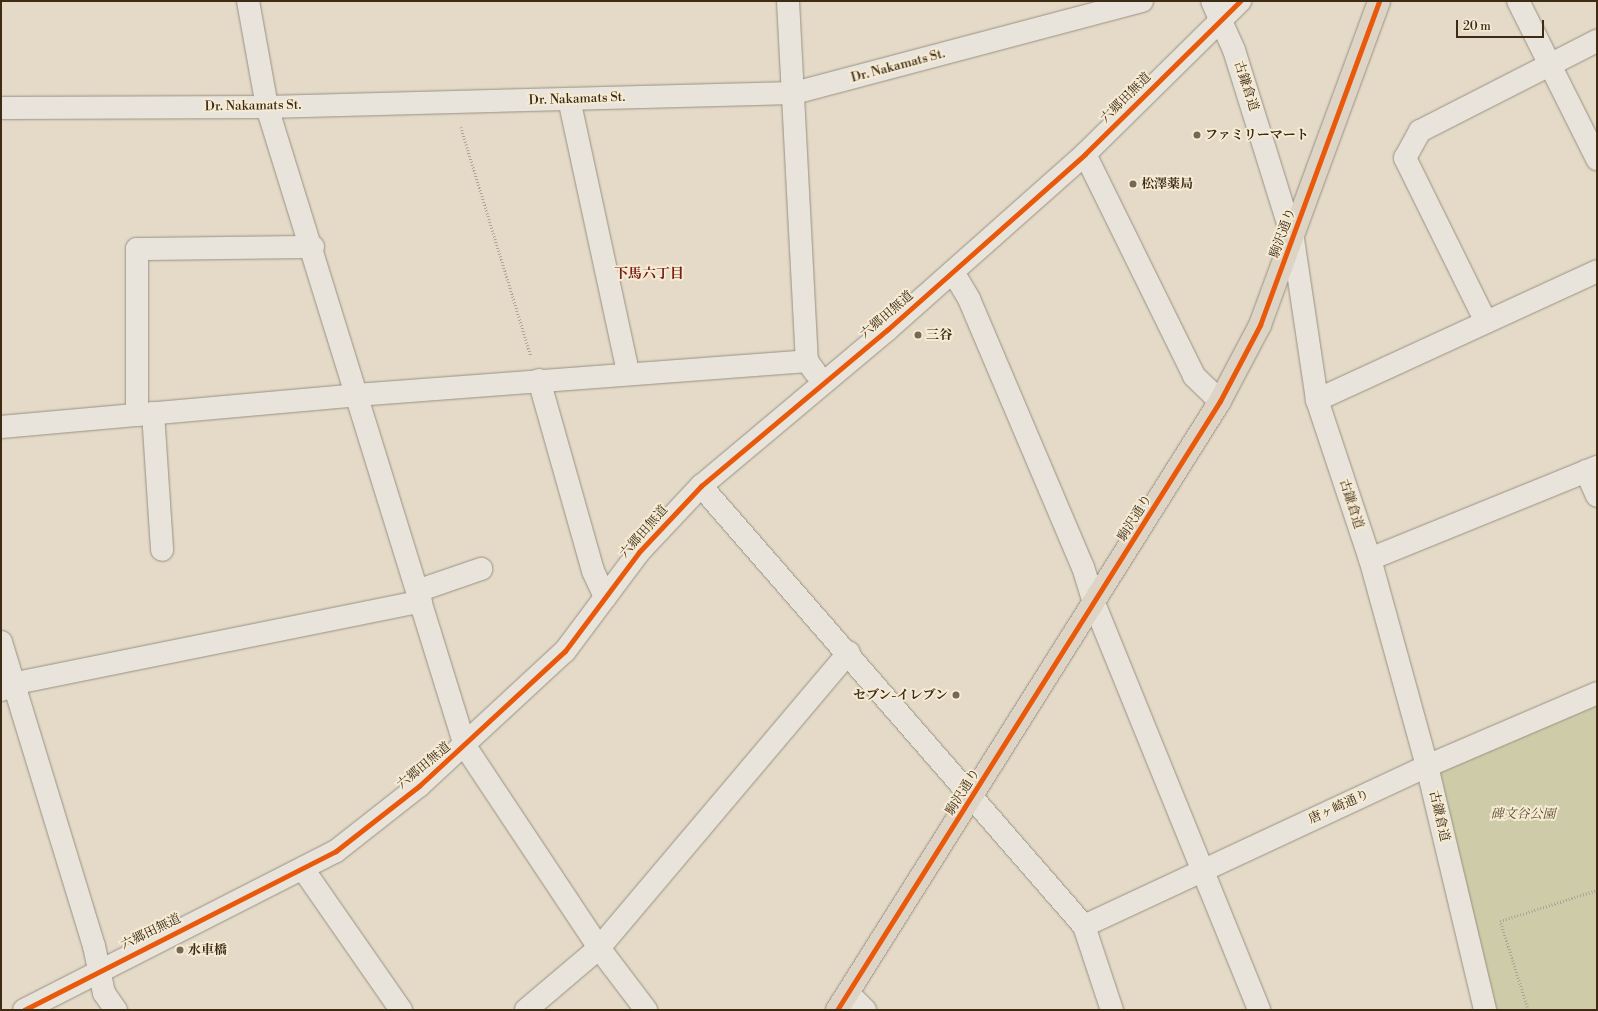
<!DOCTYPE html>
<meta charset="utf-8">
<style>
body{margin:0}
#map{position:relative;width:1598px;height:1011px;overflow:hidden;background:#e4dac7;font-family:"Libre Bodoni","Noto Serif JP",serif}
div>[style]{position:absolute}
.green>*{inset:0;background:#cecca8}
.path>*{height:2.5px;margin-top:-1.25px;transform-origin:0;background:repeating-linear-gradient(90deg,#aaa49b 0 1px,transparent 0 3px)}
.roads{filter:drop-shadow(0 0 1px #999183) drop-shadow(0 0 1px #999183)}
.minor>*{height:22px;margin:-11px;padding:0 11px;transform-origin:11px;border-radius:11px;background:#e9e4db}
.major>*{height:22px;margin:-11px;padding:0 11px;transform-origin:11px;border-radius:11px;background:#ddd4c5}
.cycleway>*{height:5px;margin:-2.5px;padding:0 2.5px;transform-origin:2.5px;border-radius:2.5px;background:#e8590c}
.dots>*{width:11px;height:11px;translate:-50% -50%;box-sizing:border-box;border:2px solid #f5ead3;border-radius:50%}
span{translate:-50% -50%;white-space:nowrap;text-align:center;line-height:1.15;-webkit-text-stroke:4px #f5ead3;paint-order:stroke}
.street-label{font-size:13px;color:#3e2b14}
.poi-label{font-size:13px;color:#3e2b14;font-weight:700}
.left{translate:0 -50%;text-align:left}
.right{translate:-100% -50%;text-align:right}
.park-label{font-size:13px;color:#5e5032;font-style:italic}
.neighbourhood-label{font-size:14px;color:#7a1f14;font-weight:700}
.frame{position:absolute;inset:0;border:2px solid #3e2b14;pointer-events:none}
.scale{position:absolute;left:1456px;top:20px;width:88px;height:18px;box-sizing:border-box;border:2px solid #3e2b14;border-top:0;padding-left:5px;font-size:12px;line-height:14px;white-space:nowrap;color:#3e2b14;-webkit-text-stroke:3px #f5ead3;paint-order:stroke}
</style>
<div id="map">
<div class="green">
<i style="clip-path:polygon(1597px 701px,1597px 1010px,1493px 1010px,1435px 769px)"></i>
</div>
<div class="path">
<i style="left:461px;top:127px;width:239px;rotate:73deg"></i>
<i style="left:1528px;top:1010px;width:93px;rotate:-107.5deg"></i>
<i style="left:1500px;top:921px;width:102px;rotate:-17.7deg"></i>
</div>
<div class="roads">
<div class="minor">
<i style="left:248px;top:1px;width:108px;rotate:79.8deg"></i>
<i style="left:267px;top:107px;width:669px;rotate:72.78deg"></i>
<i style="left:465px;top:746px;width:242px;rotate:56.4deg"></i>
<i style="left:599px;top:948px;width:78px;rotate:52.8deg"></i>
<i style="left:788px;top:1px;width:361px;rotate:87deg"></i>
<i style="left:807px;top:361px;width:14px;rotate:54deg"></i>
<i style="left:1212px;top:1px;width:54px;rotate:65.8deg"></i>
<i style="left:1234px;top:50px;width:198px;rotate:72.7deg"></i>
<i style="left:1293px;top:239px;width:163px;rotate:81.5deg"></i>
<i style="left:1317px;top:400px;width:168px;rotate:71.6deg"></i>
<i style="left:1370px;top:559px;width:215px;rotate:74.6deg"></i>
<i style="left:1427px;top:766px;width:251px;rotate:76.6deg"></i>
<i style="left:1518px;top:1px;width:177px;rotate:63.4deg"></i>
<i style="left:569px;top:99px;width:280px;rotate:77.8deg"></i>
<i style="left:1px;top:108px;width:266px;rotate:-0.2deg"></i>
<i style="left:267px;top:107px;width:527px;rotate:-1.52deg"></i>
<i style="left:794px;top:93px;width:360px;rotate:-14.8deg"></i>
<i style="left:1085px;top:154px;width:247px;rotate:63.8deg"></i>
<i style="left:1194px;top:376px;width:36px;rotate:44deg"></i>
<i style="left:953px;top:272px;width:31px;rotate:59deg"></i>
<i style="left:969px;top:299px;width:291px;rotate:67deg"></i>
<i style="left:1083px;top:567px;width:38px;rotate:73deg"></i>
<i style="left:1094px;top:603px;width:439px;rotate:67.9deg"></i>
<i style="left:1486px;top:322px;width:183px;rotate:-116.3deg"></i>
<i style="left:1405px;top:158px;width:31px;rotate:-61deg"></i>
<i style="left:1420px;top:131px;width:199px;rotate:-27deg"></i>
<i style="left:539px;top:380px;width:198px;rotate:74.2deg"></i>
<i style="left:593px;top:571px;width:29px;rotate:65deg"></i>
<i style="left:1317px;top:400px;width:308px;rotate:-24.7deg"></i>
<i style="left:153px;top:413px;width:137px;rotate:86.2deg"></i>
<i style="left:137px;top:415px;width:166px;rotate:-90deg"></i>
<i style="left:137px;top:249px;width:176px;rotate:-0.7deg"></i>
<i style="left:1px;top:427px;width:357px;rotate:-5.1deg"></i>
<i style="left:357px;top:395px;width:451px;rotate:-4.3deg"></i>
<i style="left:1586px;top:471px;width:27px;rotate:66deg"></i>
<i style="left:701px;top:486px;width:583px;rotate:48.96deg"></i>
<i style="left:1084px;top:926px;width:89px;rotate:71.6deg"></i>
<i style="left:1370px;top:559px;width:245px;rotate:-22.1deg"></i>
<i style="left:417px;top:591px;width:68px;rotate:-19deg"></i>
<i style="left:1px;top:642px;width:318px;rotate:73deg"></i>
<i style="left:94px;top:946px;width:48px;rotate:78deg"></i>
<i style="left:104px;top:993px;width:21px;rotate:55deg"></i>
<i style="left:1px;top:690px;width:17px;rotate:-25deg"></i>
<i style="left:16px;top:683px;width:413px;rotate:-11.4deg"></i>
<i style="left:303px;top:869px;width:172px;rotate:55.2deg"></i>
<i style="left:1084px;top:926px;width:378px;rotate:-25deg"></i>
<i style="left:1427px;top:766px;width:185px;rotate:-23.2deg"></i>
<i style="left:848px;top:993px;width:24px;rotate:45deg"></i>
<i style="left:24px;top:1010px;width:350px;rotate:-27deg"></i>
<i style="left:336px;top:851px;width:105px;rotate:-38.1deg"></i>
<i style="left:419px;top:786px;width:199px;rotate:-42.8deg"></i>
<i style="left:565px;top:651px;width:124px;rotate:-53.2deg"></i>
<i style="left:639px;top:552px;width:91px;rotate:-46.8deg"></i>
<i style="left:701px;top:486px;width:243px;rotate:-40deg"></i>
<i style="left:887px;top:330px;width:265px;rotate:-41.6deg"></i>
<i style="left:1085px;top:154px;width:218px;rotate:-44.6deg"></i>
<i style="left:526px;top:1010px;width:96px;rotate:-40.3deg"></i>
<i style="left:599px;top:948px;width:387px;rotate:-49.8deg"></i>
</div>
<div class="major">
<i style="left:837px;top:1010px;width:719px;rotate:-57.83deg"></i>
<i style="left:1220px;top:401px;width:86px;rotate:-62.2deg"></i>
<i style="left:1260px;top:325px;width:345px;rotate:-69.8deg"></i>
</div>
</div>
<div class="cycleway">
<i style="left:24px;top:1010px;width:350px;rotate:-27deg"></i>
<i style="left:336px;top:851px;width:105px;rotate:-38.1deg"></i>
<i style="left:419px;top:786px;width:199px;rotate:-42.8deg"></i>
<i style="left:565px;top:651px;width:124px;rotate:-53.2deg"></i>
<i style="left:639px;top:552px;width:91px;rotate:-46.8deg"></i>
<i style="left:701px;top:486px;width:243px;rotate:-40deg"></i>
<i style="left:887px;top:330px;width:265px;rotate:-41.6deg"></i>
<i style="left:1085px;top:154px;width:218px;rotate:-44.6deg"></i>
<i style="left:837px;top:1010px;width:719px;rotate:-57.83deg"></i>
<i style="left:1220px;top:401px;width:86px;rotate:-62.2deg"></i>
<i style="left:1260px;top:325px;width:345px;rotate:-69.8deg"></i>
</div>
<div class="dots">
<i style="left:1197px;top:135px;background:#786853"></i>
<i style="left:1133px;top:184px;background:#786853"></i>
<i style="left:918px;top:335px;background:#786853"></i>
<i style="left:956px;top:695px;background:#786853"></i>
<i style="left:180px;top:950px;background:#786853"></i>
</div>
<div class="street-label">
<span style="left:898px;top:66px;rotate:-15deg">Dr. Nakamats St.</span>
<span style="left:1246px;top:86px;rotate:72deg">古鎌倉道</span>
<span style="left:1126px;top:98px;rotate:-45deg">六郷田無道</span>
<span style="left:577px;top:99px;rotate:-2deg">Dr. Nakamats St.</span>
<span style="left:253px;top:106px;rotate:-1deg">Dr. Nakamats St.</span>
<span style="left:1283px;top:233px;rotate:-70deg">駒沢通り</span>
<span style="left:887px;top:315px;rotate:-41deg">六郷田無道</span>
<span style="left:1351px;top:504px;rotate:72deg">古鎌倉道</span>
<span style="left:1135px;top:518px;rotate:-58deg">駒沢通り</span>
<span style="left:644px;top:532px;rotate:-49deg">六郷田無道</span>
<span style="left:424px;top:766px;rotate:-40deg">六郷田無道</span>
<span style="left:963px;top:792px;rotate:-58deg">駒沢通り</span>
<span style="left:1339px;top:807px;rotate:-24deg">唐ヶ崎通り</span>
<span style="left:1439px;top:816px;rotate:77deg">古鎌倉道</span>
<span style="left:151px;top:932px;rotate:-26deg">六郷田無道</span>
</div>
<div class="poi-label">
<span class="left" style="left:1205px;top:135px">ファミリーマート</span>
<span class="left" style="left:1141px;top:184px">松澤薬局</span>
<span class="left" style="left:926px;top:335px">三谷</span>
<span class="right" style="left:948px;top:695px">セブン-イレブン</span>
<span class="left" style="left:188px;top:950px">水車橋</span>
</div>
<div class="park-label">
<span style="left:1523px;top:814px">碑文谷公園</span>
</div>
<div class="neighbourhood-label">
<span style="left:649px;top:274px">下馬六丁目</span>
</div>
<div class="frame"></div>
<div class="scale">20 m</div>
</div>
